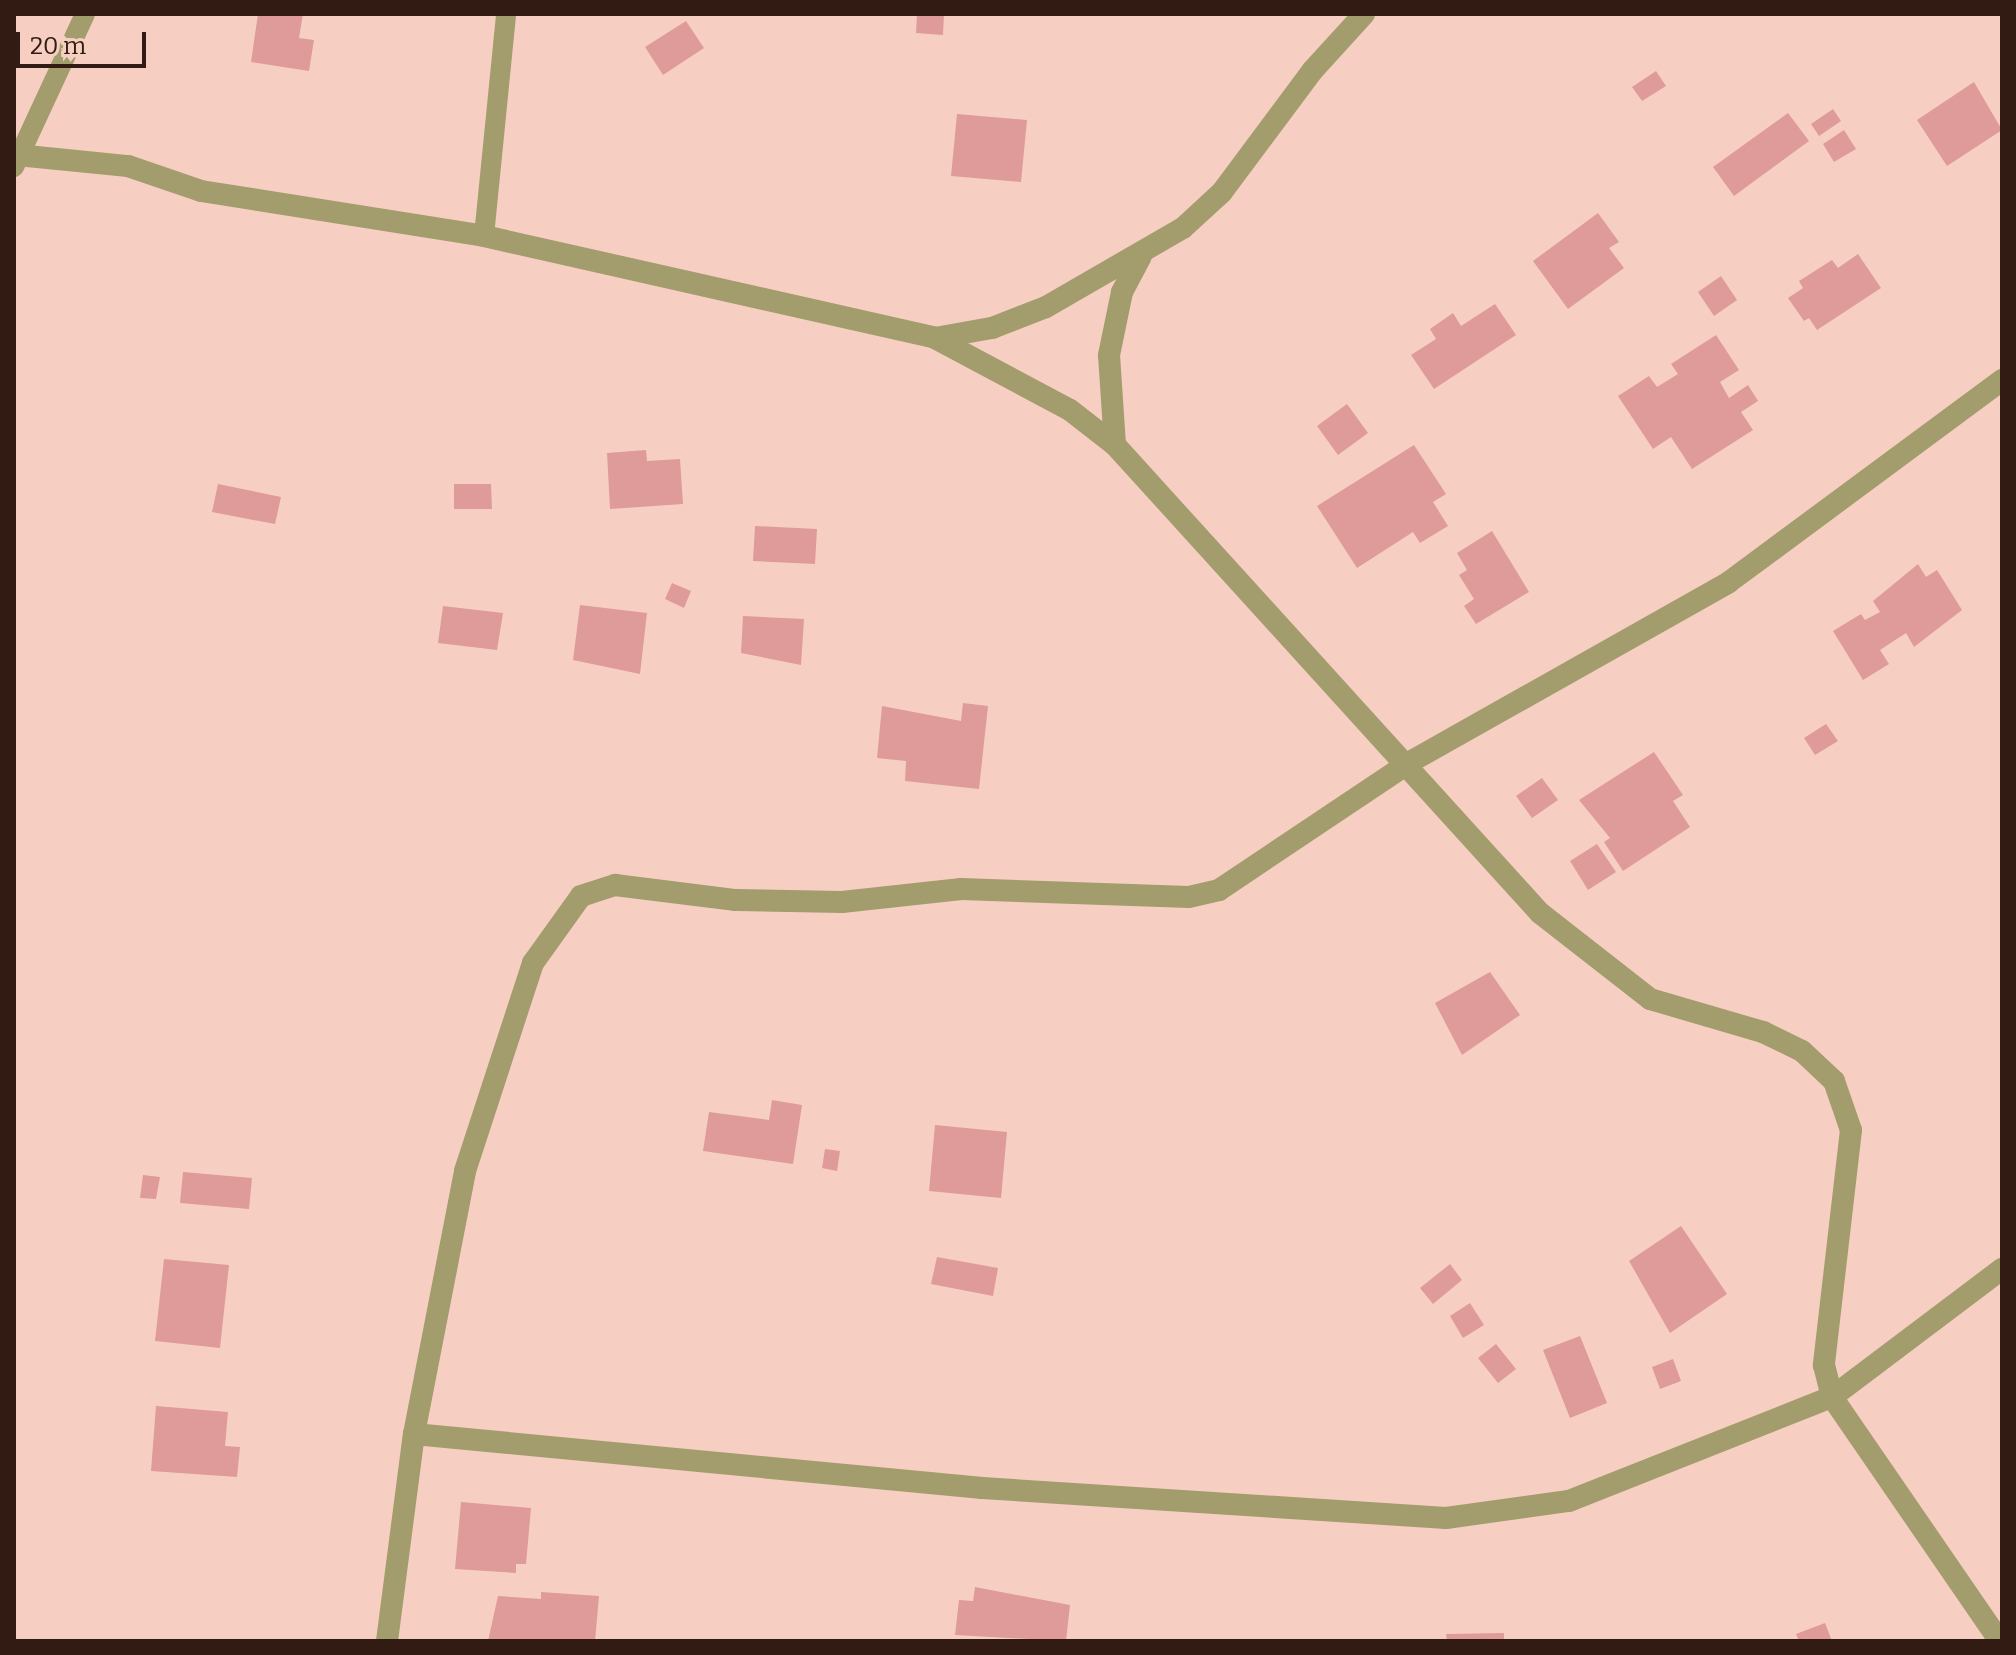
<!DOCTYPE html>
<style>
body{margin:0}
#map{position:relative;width:2016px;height:1655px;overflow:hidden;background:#f7cfc2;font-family:Bitter,serif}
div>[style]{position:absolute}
.building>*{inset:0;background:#de9b9a}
.service>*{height:20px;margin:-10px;padding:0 10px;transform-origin:10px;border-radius:10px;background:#a39c6d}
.minor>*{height:22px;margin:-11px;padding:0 11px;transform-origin:11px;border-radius:11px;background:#a39c6d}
span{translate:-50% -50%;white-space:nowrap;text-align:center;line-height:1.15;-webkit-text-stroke:7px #f7cfc2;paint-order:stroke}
.frame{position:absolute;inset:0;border:16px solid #321b13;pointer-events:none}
.scale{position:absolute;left:16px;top:32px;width:130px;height:36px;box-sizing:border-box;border:4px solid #321b13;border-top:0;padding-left:10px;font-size:24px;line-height:28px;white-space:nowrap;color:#321b13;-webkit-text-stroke:6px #f7cfc2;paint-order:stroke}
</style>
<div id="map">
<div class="building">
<i style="clip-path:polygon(258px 14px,303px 14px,299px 38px,314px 40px,309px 71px,251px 62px)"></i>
<i style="clip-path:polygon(917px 14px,944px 14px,943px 35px,916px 33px)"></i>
<i style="clip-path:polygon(686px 21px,704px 48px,663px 75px,645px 47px)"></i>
<i style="clip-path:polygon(1656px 71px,1666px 86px,1642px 101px,1632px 87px)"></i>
<i style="clip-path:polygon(1974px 82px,2002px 130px,1947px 166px,1917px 120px)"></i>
<i style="clip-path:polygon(1833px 109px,1841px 121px,1819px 136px,1811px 124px)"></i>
<i style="clip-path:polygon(1788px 113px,1809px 141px,1734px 196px,1713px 167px)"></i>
<i style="clip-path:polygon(957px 114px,1027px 120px,1021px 182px,951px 176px)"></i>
<i style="clip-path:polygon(1844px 130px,1856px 149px,1834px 162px,1823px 144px)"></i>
<i style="clip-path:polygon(1598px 213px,1619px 242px,1609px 248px,1624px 268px,1568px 309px,1533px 261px)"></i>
<i style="clip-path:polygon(1858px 254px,1881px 288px,1817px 330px,1809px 318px,1804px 321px,1788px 298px,1803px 288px,1799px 281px,1832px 260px,1838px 268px)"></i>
<i style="clip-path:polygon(1721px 276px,1737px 300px,1714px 316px,1698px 292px)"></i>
<i style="clip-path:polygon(1495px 304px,1516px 335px,1434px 389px,1411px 355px,1436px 339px,1430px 329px,1453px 313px,1461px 326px)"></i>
<i style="clip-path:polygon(1716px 335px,1739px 370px,1720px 382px,1729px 398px,1748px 385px,1758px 401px,1741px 412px,1753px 430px,1692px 469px,1671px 437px,1653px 449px,1618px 396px,1649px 376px,1657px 387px,1678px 374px,1671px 364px)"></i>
<i style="clip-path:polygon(1347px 404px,1368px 433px,1338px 455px,1317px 426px)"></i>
<i style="clip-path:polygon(1414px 445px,1446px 494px,1433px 502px,1448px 526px,1420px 543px,1413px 532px,1357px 568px,1317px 506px)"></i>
<i style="clip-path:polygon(646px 450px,647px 461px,680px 459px,683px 504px,610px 509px,607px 453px)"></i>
<i style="clip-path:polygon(218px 484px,281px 497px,275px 524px,212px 512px)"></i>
<i style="clip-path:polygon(454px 484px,491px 484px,492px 509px,454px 509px)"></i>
<i style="clip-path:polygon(755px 526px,817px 529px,815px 564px,753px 561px)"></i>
<i style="clip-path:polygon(1492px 531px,1529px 592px,1476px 624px,1464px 606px,1474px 599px,1459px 575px,1467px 570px,1457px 553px)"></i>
<i style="clip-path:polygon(1918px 564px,1926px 577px,1937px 570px,1962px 610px,1914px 647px,1906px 633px,1880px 650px,1889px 664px,1863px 680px,1833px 631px,1861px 614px,1865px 620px,1880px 612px,1873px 601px)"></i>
<i style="clip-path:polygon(672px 583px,691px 591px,684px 608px,665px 599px)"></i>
<i style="clip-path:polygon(580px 605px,647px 613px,640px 674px,573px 660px)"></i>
<i style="clip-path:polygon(443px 606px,503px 613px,497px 650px,438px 643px)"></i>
<i style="clip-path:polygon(743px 616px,804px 619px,801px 665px,741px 653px)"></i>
<i style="clip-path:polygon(963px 703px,988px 706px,979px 789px,905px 781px,906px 761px,877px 758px,882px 706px,961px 721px)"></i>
<i style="clip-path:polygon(1826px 724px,1838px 741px,1815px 755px,1804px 738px)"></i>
<i style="clip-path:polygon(1654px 752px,1683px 795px,1673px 801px,1690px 827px,1623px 871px,1604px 842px,1610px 838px,1579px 800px)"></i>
<i style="clip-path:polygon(1542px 778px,1558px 800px,1532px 818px,1516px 796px)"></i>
<i style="clip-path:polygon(1597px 844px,1616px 872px,1588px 890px,1570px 861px)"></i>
<i style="clip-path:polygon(1490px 972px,1520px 1015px,1462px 1055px,1435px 1003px)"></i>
<i style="clip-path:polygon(772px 1100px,802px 1105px,793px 1164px,703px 1151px,709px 1112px,769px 1120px)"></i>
<i style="clip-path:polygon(935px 1125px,1007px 1132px,1001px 1198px,929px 1191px)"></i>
<i style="clip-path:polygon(825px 1149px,840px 1151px,837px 1171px,822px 1168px)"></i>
<i style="clip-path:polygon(183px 1172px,252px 1178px,249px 1209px,180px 1203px)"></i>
<i style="clip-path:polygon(143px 1175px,160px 1177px,156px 1199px,140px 1198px)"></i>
<i style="clip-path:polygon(1681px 1226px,1727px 1294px,1670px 1333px,1629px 1261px)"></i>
<i style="clip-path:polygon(937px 1257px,998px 1268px,993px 1296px,931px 1284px)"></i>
<i style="clip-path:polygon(164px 1259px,229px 1265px,220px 1348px,155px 1341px)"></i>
<i style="clip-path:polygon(1450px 1264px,1462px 1280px,1433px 1304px,1420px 1288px)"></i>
<i style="clip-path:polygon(1470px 1303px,1484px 1325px,1463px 1338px,1450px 1316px)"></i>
<i style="clip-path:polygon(1580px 1336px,1607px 1403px,1570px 1418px,1543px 1350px)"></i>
<i style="clip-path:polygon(1496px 1344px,1516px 1369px,1498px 1383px,1478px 1358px)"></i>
<i style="clip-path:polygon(1673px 1359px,1681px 1381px,1660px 1389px,1652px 1367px)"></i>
<i style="clip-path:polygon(156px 1406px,228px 1412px,225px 1446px,240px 1447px,237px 1477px,151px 1471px)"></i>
<i style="clip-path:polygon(461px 1502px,531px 1508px,526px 1564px,516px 1564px,516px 1573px,455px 1569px)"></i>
<i style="clip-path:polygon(975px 1587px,1070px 1605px,1066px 1641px,955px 1635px,959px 1600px,973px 1601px)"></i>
<i style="clip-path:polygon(541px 1592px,599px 1596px,595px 1641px,488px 1641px,498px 1596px,541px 1599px)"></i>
<i style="clip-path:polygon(1825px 1623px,1832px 1641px,1799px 1641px,1796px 1634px)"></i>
<i style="clip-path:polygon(1504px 1633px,1504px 1641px,1447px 1641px,1446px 1634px)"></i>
</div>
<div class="service">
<i style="left:14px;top:167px;width:169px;rotate:-65.1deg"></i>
<i style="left:484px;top:236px;width:223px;rotate:-84.3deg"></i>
</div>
<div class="minor">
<i style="left:17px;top:155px;width:112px;rotate:5.7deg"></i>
<i style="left:128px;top:166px;width:77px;rotate:18.9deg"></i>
<i style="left:201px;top:191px;width:287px;rotate:9deg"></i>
<i style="left:484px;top:236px;width:462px;rotate:12.7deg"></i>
<i style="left:935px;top:338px;width:153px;rotate:28.1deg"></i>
<i style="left:1070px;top:410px;width:57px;rotate:37.9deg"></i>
<i style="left:1115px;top:445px;width:632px;rotate:47.76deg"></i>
<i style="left:1540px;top:913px;width:140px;rotate:38deg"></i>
<i style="left:1650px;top:999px;width:118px;rotate:16.3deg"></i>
<i style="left:1763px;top:1032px;width:43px;rotate:26deg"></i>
<i style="left:1802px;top:1051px;width:44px;rotate:43.2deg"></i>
<i style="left:1834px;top:1081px;width:52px;rotate:70.9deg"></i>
<i style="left:1851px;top:1130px;width:237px;rotate:96.6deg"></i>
<i style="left:1824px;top:1365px;width:33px;rotate:76deg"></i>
<i style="left:1832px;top:1397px;width:296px;rotate:55.5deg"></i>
<i style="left:935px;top:338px;width:58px;rotate:-10deg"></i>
<i style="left:992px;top:328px;width:58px;rotate:-21.3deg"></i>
<i style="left:1046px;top:307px;width:158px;rotate:-30deg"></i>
<i style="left:1183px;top:228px;width:53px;rotate:-42.7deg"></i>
<i style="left:1222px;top:192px;width:152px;rotate:-53.3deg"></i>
<i style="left:1313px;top:70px;width:76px;rotate:-47.7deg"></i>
<i style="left:1115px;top:445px;width:90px;rotate:-93.8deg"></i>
<i style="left:1109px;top:355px;width:64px;rotate:-78.3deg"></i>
<i style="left:1122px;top:292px;width:40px;rotate:-62deg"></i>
<i style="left:414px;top:1434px;width:571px;rotate:5.43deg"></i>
<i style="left:982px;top:1488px;width:465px;rotate:3.7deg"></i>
<i style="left:1446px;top:1518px;width:124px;rotate:-7.9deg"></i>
<i style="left:1569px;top:1501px;width:283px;rotate:-21.6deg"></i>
<i style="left:1832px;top:1397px;width:213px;rotate:-37deg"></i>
<i style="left:387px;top:1641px;width:209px;rotate:-82.6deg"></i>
<i style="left:414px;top:1434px;width:268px;rotate:-79deg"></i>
<i style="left:465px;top:1171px;width:219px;rotate:-71.9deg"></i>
<i style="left:533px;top:963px;width:82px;rotate:-54.4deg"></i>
<i style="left:581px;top:896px;width:36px;rotate:-18deg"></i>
<i style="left:615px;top:885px;width:122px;rotate:7.1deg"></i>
<i style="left:736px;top:900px;width:106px;rotate:1.1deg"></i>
<i style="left:842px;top:902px;width:120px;rotate:-6.2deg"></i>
<i style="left:961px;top:889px;width:228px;rotate:2deg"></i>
<i style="left:1189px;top:897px;width:31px;rotate:-13deg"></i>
<i style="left:1219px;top:890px;width:230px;rotate:-33.8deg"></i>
<i style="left:1410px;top:762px;width:366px;rotate:-29.4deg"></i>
<i style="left:1729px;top:582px;width:340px;rotate:-36.5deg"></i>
</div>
<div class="frame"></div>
<div class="scale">20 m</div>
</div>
